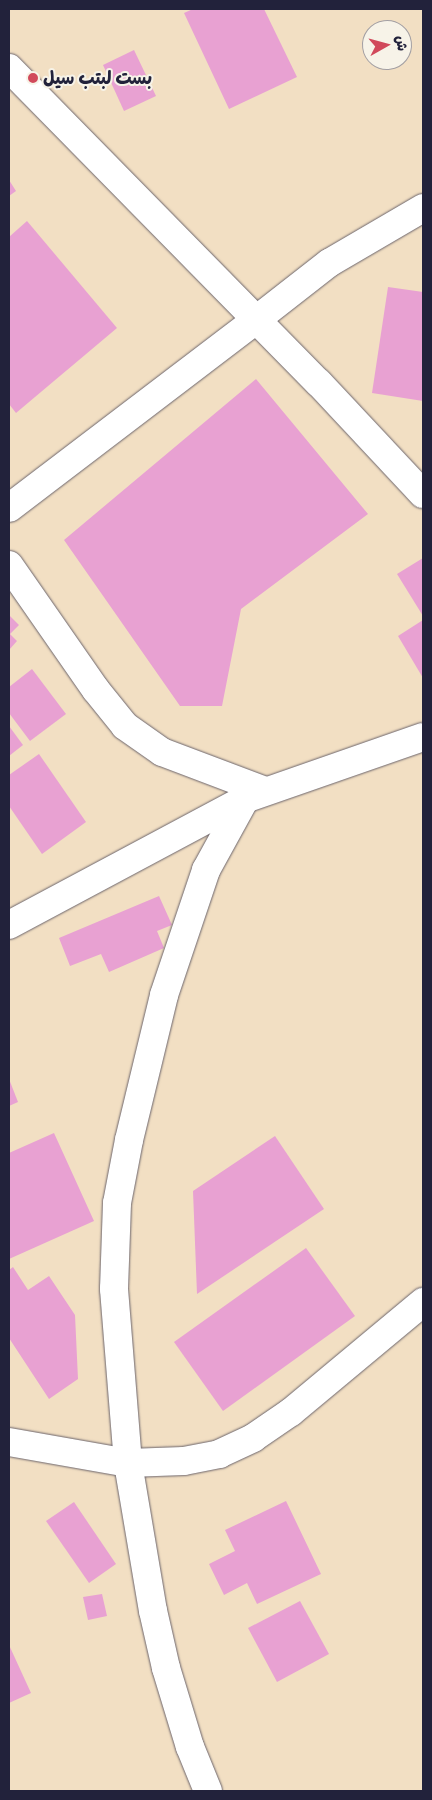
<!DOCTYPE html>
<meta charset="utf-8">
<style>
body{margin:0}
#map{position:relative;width:432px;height:1800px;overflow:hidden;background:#f2dfc3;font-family:Itim,"Playpen Sans Arabic",sans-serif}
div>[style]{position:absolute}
.building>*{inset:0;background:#e8a1d2}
.roads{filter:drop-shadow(0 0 1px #6b646b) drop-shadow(0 0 1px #6b646b)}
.minor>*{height:28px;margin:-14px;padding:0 14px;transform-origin:14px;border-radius:14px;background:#fff}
.major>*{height:28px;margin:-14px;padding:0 14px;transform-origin:14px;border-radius:14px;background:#fff}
.dots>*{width:14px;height:14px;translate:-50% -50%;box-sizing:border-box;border:2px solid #f7f3e8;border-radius:50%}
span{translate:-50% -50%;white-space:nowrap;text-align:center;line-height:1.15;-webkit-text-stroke:4px #f7f3e8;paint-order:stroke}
.poi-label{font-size:18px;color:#22223b;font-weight:700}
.left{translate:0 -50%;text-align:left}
.frame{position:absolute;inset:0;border:10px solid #22223b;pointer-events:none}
.north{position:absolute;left:362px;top:20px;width:50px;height:50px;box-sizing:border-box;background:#f7f3e8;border:1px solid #a29fa3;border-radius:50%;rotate:83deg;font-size:14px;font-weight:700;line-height:20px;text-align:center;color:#22223b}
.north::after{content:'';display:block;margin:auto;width:18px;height:22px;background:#d1495b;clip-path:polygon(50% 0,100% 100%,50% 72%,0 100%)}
</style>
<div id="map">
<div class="building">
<i style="clip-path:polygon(193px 9px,264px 9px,297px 77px,229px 109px,184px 13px)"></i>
<i style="clip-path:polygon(134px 50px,156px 96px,124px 111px,103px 65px)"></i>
<i style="clip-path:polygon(9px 180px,16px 191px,9px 196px)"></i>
<i style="clip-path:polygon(27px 221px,117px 328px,16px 413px,9px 404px,9px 237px)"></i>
<i style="clip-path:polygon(388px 287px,423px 292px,423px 401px,372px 393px)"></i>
<i style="clip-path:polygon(256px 379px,368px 514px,241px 609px,222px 706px,180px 706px,64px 540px)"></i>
<i style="clip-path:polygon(423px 558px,423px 616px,397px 574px)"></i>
<i style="clip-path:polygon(9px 615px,19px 625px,10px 634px,17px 641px,9px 650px)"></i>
<i style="clip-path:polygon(423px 620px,423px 678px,398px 636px)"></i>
<i style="clip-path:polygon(32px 669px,66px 714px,30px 741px,9px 713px,9px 687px)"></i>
<i style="clip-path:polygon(9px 726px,23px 745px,9px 756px)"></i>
<i style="clip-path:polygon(39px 754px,86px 822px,42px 854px,9px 806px,9px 775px)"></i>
<i style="clip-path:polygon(159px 896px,172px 925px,157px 931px,164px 948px,109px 972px,101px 954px,70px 966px,59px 938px)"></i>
<i style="clip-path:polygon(9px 1079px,18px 1102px,9px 1106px)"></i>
<i style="clip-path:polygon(54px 1133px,94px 1221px,9px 1259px,9px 1153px)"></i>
<i style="clip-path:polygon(275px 1136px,324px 1209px,197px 1294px,193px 1191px)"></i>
<i style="clip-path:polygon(306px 1248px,355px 1316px,223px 1411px,174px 1342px)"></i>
<i style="clip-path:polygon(13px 1267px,28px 1290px,49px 1276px,75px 1315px,78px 1379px,49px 1399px,9px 1338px,9px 1270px)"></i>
<i style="clip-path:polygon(286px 1501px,321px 1574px,257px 1604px,247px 1583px,224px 1595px,209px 1564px,235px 1551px,225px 1530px)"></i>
<i style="clip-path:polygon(74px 1502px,116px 1564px,89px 1583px,46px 1521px)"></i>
<i style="clip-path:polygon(102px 1594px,107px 1616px,88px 1620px,83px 1597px)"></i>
<i style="clip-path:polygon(300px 1601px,329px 1654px,277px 1682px,248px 1628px)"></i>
<i style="clip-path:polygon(9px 1645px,31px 1693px,9px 1703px)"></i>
</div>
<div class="roads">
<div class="minor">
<i style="left:256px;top:320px;width:93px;rotate:-38deg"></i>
<i style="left:329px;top:263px;width:109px;rotate:-30.3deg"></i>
<i style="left:9px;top:1442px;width:121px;rotate:10deg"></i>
<i style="left:128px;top:1463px;width:56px;rotate:-2deg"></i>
<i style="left:184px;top:1461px;width:36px;rotate:-11deg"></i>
<i style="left:219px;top:1454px;width:38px;rotate:-25deg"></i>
<i style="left:253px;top:1438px;width:46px;rotate:-34.4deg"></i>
<i style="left:291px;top:1412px;width:172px;rotate:-39.8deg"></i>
<i style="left:208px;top:1791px;width:48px;rotate:-112.2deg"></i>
<i style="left:190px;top:1747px;width:83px;rotate:-106.9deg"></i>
<i style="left:166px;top:1668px;width:58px;rotate:-102.8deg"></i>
<i style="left:153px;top:1611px;width:150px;rotate:-99.6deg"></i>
<i style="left:128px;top:1463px;width:175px;rotate:-94.6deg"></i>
<i style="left:114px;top:1289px;width:86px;rotate:-88deg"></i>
<i style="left:117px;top:1203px;width:64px;rotate:-79.2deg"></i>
<i style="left:129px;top:1140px;width:149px;rotate:-76.4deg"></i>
<i style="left:164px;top:995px;width:132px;rotate:-71.4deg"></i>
<i style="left:206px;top:870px;width:81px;rotate:-61.2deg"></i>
</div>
<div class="major">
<i style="left:9px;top:68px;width:442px;rotate:45.5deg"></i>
<i style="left:319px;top:383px;width:152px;rotate:46.9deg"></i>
<i style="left:9px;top:508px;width:310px;rotate:-37.3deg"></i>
<i style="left:9px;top:565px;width:152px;rotate:55.2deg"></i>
<i style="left:96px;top:690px;width:46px;rotate:51.1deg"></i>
<i style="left:125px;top:726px;width:45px;rotate:35.1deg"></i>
<i style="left:162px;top:752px;width:110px;rotate:20.7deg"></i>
<i style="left:9px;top:925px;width:268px;rotate:-28.1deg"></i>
<i style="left:245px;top:799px;width:188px;rotate:-19.2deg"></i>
</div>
</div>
<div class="dots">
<i style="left:33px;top:78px;background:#d1495b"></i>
</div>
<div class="poi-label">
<span class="left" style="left:43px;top:78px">بست لبتب سيل</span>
</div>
<div class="frame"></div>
<div class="north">ش</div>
</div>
